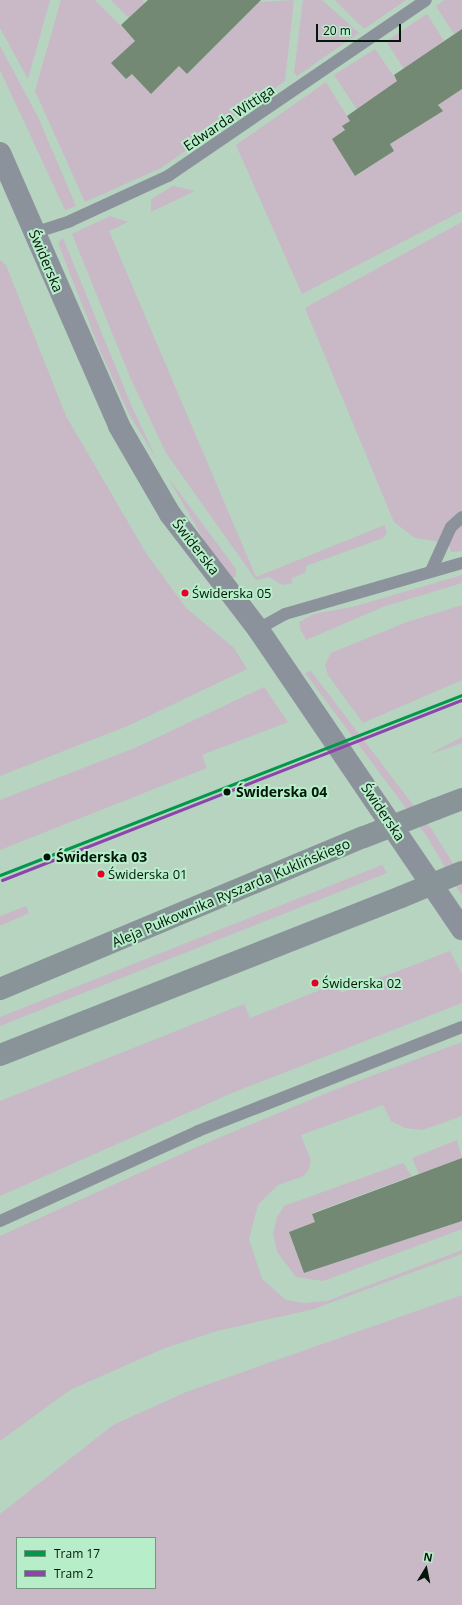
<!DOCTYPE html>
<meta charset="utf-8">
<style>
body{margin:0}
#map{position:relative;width:462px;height:1605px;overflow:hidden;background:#b7d4c1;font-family:"Open Sans",sans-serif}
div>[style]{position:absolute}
.green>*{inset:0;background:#c9b8c6}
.building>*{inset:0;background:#738973}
.lane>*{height:12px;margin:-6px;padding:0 6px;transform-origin:6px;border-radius:6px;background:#8c929b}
.street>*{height:22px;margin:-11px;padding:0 11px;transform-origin:11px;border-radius:11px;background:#8c929b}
.primary>*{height:22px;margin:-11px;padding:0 11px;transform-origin:11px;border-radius:11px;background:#889498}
.primary-bridge>*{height:22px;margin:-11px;padding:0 11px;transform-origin:11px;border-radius:11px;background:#889498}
.tram-1>*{height:3px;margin:-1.5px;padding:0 1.5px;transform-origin:1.5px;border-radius:1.5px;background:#00984a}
.tram-2>*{height:3px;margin:-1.5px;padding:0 1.5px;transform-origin:1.5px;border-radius:1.5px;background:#8e44ad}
.dots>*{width:11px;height:11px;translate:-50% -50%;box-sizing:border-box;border:2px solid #b7eec9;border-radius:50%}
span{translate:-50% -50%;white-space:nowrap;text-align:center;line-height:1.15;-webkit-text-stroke:4px #b7eec9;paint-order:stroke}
.bus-label{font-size:13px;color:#02160a}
.left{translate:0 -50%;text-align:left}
.street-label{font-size:14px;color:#02160a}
.stop-label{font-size:14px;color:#02160a;font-weight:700}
.legend{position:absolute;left:16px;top:1537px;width:140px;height:52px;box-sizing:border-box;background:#b7eec9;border:1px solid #6f987d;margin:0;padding:5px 7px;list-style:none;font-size:12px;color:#02160a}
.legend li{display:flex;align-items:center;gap:8px;height:20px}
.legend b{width:20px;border:1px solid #6f987d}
.north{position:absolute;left:406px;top:1549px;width:40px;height:40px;-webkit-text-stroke:3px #b7eec9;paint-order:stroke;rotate:10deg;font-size:11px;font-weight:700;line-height:16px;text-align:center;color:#02160a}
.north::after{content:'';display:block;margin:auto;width:14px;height:18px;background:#02160a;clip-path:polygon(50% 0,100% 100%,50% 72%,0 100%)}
.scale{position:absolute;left:316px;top:24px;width:85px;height:18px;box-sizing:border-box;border:2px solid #02160a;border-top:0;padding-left:5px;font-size:12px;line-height:14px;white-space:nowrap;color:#02160a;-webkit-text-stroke:3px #b7eec9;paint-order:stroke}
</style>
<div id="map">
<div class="green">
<i style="clip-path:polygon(0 0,50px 0,28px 79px,0 28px)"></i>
<i style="clip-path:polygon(61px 0,95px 0,121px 26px,135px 41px,112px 63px,126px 79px,132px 74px,151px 93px,179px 66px,187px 74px,259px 2px,294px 0,285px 81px,161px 168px,85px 202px,35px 91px)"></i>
<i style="clip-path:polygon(111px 0,142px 0,145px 3px,129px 18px)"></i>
<i style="clip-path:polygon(303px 0,322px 0,359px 33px,297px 76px,294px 73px)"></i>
<i style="clip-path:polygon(335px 0,406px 0,364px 29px)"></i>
<i style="clip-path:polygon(445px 0,462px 0,462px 29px,454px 34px,436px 6px)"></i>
<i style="clip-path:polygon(427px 14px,444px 41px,437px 46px,441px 52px,407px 74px,386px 41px)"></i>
<i style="clip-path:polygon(0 46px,38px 117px,76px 206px,65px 210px,0 70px)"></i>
<i style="clip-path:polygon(375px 49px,397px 81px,390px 86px,394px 92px,360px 114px,334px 75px)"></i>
<i style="clip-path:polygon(326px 82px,350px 121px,343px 126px,356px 176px,394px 151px,390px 144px,442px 111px,438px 105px,462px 89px,462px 211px,302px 294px,236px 145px)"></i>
<i style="clip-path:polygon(173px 186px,195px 191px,151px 212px,151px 199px)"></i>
<i style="clip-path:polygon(110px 216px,128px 222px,109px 231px,256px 577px,385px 525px,387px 533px,383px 538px,306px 566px,306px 572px,291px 579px,293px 583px,282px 585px,269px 577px,256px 580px,166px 453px,130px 377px,72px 234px)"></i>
<i style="clip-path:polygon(462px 222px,462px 551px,451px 552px,448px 543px,415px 538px,394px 522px,305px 308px)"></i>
<i style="clip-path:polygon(63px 238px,132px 407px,157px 460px,129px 414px,101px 353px,58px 243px)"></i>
<i style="clip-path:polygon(0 260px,6px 265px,66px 416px,146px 553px,186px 608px,234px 648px,247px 669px,130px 725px,0 776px)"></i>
<i style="clip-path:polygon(167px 476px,236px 569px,236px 576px,233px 578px,207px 545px)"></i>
<i style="clip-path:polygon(462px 575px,462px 583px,383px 607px,306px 640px,300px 628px,299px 622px,314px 614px,356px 606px)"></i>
<i style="clip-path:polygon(462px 605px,462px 680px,363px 723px,328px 675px,325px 665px,331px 653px,407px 622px)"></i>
<i style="clip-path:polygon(311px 671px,433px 831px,462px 878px,462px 896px,426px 835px,305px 673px)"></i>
<i style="clip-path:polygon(264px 687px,288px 722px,202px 755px,207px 768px,0 850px,0 800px,135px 748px)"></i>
<i style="clip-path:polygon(462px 737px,462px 743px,408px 762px,428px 755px)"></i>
<i style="clip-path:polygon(382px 865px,387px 873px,0 1026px,0 1017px)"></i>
<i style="clip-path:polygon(26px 906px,29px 913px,0 926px,0 916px)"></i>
<i style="clip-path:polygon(450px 951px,462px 974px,462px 1003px,232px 1093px,0 1196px,0 1101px,244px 1004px,250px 1018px,337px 983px,341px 993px)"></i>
<i style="clip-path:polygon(462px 1042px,462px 1116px,423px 1130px,405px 1128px,391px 1121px,383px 1105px,301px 1135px,311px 1161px,309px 1169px,304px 1176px,278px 1185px,258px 1205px,249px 1239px,262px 1279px,286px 1300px,304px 1303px,327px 1301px,462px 1250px,462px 1254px,314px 1309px,217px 1331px,165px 1348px,70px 1390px,0 1441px,0 1236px,199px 1146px,334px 1090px)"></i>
<i style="clip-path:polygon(457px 1140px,462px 1158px,419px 1174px,412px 1158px)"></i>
<i style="clip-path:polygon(403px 1163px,412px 1176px,312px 1213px,315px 1222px,289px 1232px,304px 1273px,462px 1221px,462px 1229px,323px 1281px,296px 1277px,277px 1252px,273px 1234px,277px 1217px,284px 1206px)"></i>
<i style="clip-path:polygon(evenodd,462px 1295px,462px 1605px,0 1605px,0 1514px,113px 1425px,186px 1392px,462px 1295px,17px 1538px,155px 1538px,155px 1588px,17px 1588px,17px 1538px)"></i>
</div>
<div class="building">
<i style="clip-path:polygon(148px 0,261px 0,187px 74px,179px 66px,151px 94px,132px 74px,126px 79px,111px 63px,135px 41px,121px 25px)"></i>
<i style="clip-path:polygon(462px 29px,462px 89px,438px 105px,443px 111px,390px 144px,394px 151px,355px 176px,332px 139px,345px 130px,342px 126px,350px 121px,347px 116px,397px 81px,394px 75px)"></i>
<i style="clip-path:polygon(462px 1158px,462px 1221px,304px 1273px,289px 1232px,315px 1222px,312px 1214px)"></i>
</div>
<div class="lane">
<i style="left:34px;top:233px;width:38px;rotate:-18deg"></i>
<i style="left:70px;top:221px;width:108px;rotate:-24.7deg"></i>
<i style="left:168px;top:176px;width:312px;rotate:-34.3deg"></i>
<i style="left:431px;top:571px;width:48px;rotate:-65.6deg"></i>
<i style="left:451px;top:527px;width:15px;rotate:-42deg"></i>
<i style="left:258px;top:629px;width:31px;rotate:-29deg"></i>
<i style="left:285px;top:614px;width:184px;rotate:-16.1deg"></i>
<i style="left:0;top:1221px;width:217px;rotate:-24.4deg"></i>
<i style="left:198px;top:1131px;width:284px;rotate:-21.5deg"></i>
</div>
<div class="street">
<i style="left:0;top:153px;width:298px;rotate:66.4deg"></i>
<i style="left:119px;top:426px;width:102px;rotate:59.9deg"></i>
<i style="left:170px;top:514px;width:145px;rotate:52.6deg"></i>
<i style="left:258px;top:629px;width:363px;rotate:55.8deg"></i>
</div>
<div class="primary">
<i style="left:436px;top:809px;width:28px;rotate:-21deg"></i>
<i style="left:0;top:989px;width:394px;rotate:-22.7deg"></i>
<i style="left:0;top:1055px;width:431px;rotate:-21.5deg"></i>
</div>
<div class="primary-bridge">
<i style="left:364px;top:837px;width:77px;rotate:-21.3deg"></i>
<i style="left:401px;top:897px;width:66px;rotate:-22.3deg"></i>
</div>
<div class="tram-1">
<i style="left:0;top:875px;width:496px;rotate:-21.3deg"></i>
</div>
<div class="tram-2">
<i style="left:2px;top:880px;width:494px;rotate:-21.4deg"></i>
</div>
<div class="dots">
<i style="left:185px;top:593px;background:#e4002b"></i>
<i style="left:227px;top:792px;background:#02160a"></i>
<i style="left:47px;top:857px;background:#02160a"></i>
<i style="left:101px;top:874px;background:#e4002b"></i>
<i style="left:315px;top:983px;background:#e4002b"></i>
</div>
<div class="bus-label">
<span class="left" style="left:192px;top:593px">Świderska 05</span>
<span class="left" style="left:108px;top:874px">Świderska 01</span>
<span class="left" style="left:322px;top:983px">Świderska 02</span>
</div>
<div class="street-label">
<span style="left:229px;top:118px;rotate:-34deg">Edwarda Wittiga</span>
<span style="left:46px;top:261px;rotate:67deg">Świderska</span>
<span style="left:196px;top:547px;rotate:52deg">Świderska</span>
<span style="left:383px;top:812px;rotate:56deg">Świderska</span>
<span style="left:231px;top:893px;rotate:-23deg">Aleja Pułkownika Ryszarda Kuklińskiego</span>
</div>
<div class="stop-label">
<span class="left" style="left:236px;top:792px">Świderska 04</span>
<span class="left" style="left:56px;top:857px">Świderska 03</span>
</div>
<ul class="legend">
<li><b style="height:5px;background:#00984a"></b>Tram 17</li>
<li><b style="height:5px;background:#8e44ad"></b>Tram 2</li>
</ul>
<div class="north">N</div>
<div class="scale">20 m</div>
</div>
